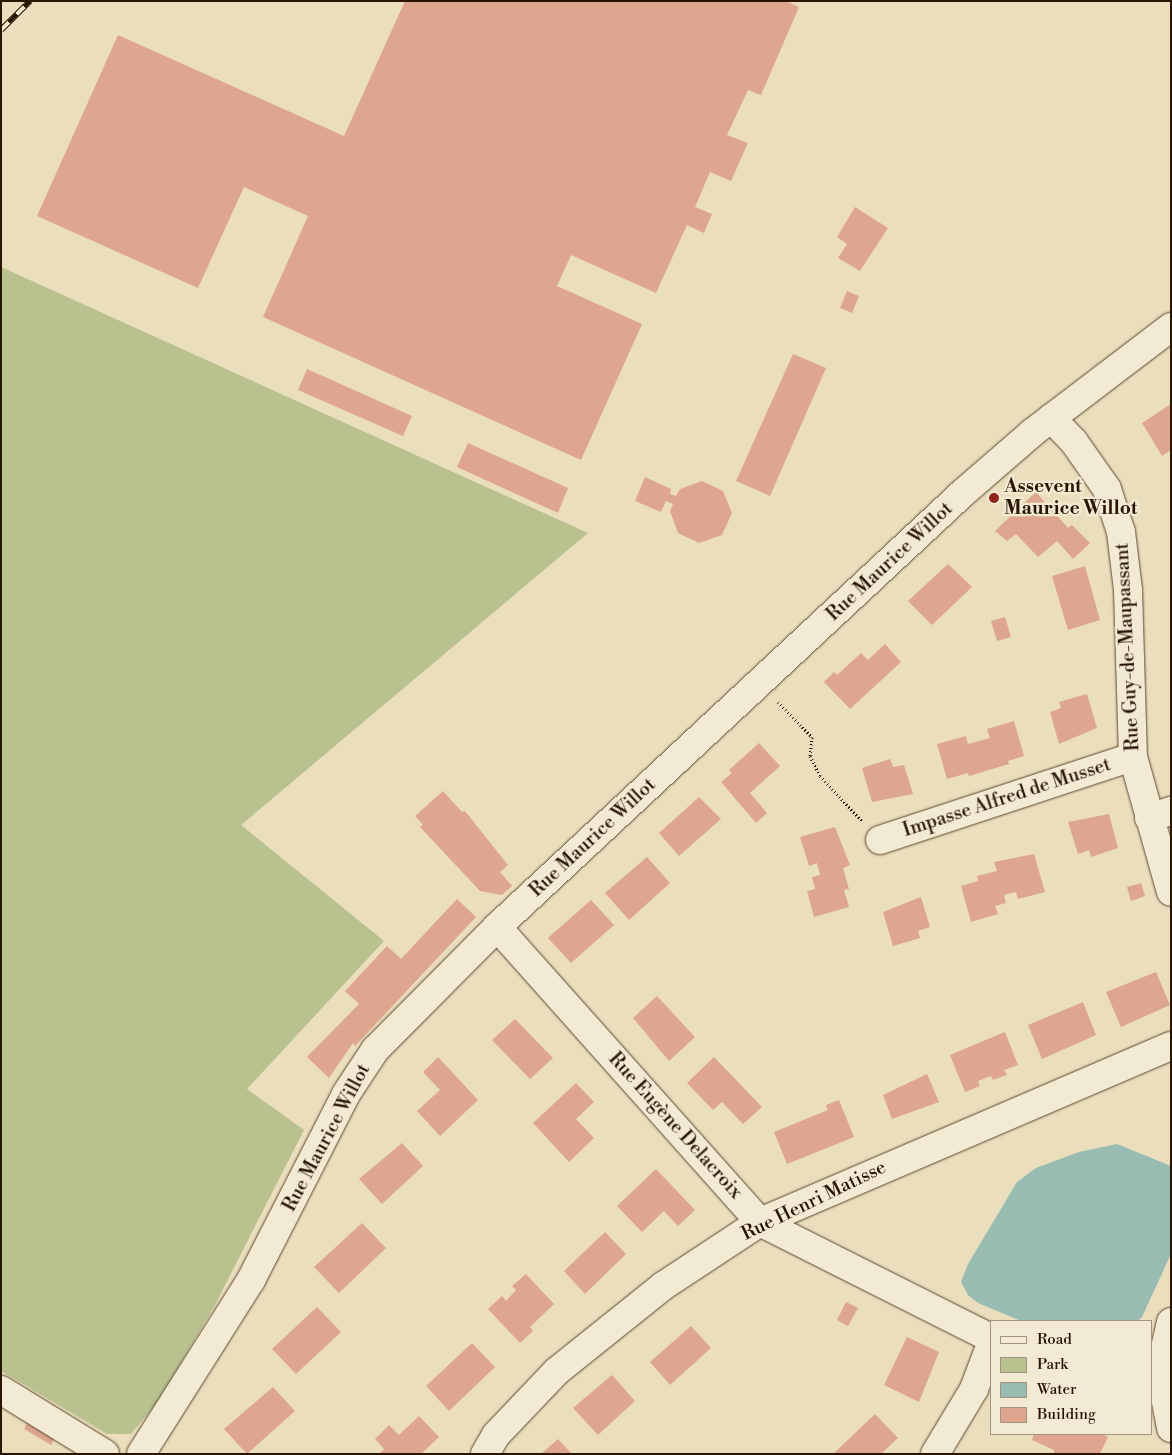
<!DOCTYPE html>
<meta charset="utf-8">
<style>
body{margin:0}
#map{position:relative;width:1172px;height:1455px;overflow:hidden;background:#ebdebc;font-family:"Libre Bodoni",serif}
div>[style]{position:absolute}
.green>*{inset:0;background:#b9c18f}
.water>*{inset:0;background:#98bcb2}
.building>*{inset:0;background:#dea58f}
.path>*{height:3px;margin-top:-1.5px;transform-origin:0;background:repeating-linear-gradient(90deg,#291400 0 1px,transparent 0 3.5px)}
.roads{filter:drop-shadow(0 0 1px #5a462f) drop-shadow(0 0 1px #5a462f)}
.minor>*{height:28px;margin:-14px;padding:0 14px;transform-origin:14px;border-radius:14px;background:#f2ead3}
.rail>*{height:5.5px;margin-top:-2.75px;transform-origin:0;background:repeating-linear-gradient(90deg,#f2ead3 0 11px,#291400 0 22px);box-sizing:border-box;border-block:1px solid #291400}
.dots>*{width:14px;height:14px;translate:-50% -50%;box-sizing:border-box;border:2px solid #f2ead3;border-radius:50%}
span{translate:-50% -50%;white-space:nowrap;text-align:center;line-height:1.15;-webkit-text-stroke:4.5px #f2ead3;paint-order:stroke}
.poi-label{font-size:19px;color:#291400;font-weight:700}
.left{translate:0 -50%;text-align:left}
.street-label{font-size:19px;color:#291400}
.frame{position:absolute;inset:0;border:2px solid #291400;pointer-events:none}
.legend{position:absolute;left:990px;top:1320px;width:162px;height:115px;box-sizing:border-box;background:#f2ead3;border:1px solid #a2947f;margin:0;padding:6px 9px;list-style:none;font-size:15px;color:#291400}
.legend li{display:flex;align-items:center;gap:10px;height:25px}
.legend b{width:25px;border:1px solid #a2947f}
</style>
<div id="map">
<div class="green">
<i style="clip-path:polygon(1px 267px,588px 533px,241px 825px,384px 941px,247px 1089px,304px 1130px,214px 1307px,157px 1403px,131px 1434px,107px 1434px,1px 1371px)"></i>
</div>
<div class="water">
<i style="clip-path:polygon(1117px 1144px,1171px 1166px,1171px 1254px,1142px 1317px,1138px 1321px,1021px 1321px,978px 1303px,968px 1295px,961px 1282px,968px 1264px,1017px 1182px,1036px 1168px,1079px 1152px)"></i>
</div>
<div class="building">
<i style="clip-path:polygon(405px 1px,786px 1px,799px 7px,761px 95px,748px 90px,727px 135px,748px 143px,731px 181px,710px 172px,695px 207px,712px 214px,704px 233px,687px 225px,656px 293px,571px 255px,557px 286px,642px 324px,581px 460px,263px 317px,308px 216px,244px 187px,198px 288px,37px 216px,118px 35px,344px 136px)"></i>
<i style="clip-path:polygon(855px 207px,888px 228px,860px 271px,838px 258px,847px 244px,837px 237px)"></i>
<i style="clip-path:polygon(847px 291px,859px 296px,852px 313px,840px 308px)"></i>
<i style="clip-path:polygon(793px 354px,826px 368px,770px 496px,736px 481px)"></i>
<i style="clip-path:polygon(307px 369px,412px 416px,403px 436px,298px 390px)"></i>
<i style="clip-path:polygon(1171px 404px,1171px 450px,1162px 456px,1142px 423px)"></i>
<i style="clip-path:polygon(468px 443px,568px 488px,558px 513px,457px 467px)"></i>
<i style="clip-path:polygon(645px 477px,671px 489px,670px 494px,676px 496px,680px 489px,702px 481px,723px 491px,732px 513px,722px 535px,699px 543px,678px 533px,670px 511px,673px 504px,666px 501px,661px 512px,635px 501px)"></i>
<i style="clip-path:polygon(1036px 492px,1068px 528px,1072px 525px,1090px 543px,1073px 559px,1057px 541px,1038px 557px,1016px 534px,1007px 541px,995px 531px)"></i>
<i style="clip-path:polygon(948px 564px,972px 587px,932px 625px,908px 601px)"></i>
<i style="clip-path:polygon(1085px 566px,1100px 620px,1068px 630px,1052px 576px)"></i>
<i style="clip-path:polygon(1005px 617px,1011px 637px,997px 641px,991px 621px)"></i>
<i style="clip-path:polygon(885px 644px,901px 662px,850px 709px,824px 682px,834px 672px,837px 675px,861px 653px,868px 660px)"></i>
<i style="clip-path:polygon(1087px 694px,1097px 728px,1059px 744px,1050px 712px,1061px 708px,1059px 702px)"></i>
<i style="clip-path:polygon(1014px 721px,1024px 756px,1008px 761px,1009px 764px,969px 776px,968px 773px,947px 779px,937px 744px,966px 736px,968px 744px,990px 738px,987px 729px)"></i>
<i style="clip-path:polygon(759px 743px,780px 766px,750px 793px,767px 813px,756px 823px,721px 782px,732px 773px,729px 770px)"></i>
<i style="clip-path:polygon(890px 759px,893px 767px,904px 765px,913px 794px,872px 802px,862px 768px)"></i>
<i style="clip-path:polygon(443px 791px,462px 812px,465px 811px,508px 865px,500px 872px,512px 886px,502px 895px,480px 891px,420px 827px,423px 825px,415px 816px)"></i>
<i style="clip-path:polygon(699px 797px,721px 819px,679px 856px,659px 833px)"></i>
<i style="clip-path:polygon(1109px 814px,1118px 848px,1091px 857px,1089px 850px,1078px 854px,1068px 822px)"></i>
<i style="clip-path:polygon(835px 827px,850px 865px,843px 868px,849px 889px,844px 890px,849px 907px,814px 917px,807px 891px,815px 889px,812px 877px,820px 875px,817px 863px,809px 866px,800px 837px)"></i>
<i style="clip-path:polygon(1034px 854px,1045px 892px,1018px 899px,1016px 892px,1004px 895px,1006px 903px,995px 906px,998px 914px,971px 922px,961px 886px,978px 881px,977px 876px,997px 871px,994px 862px)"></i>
<i style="clip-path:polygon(647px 857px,670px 883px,629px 920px,605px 893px)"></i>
<i style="clip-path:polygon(1141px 883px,1145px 896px,1131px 901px,1127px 887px)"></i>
<i style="clip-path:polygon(921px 897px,930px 927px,918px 931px,920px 938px,893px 946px,883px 912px)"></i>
<i style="clip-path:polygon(457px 899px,476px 917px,355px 1046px,353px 1043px,329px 1078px,307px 1057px,359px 1004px,345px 991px,387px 946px,401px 959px)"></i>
<i style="clip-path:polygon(591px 900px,614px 925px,571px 963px,548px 938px)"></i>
<i style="clip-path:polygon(1156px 972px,1170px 1005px,1121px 1027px,1106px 992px)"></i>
<i style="clip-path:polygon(657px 996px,695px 1037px,669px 1061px,633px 1018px)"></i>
<i style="clip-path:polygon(1083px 1002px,1096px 1035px,1042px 1059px,1028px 1025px)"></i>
<i style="clip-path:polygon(515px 1019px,553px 1058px,530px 1079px,492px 1040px)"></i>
<i style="clip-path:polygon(1005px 1032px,1018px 1065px,1004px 1070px,1007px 1075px,993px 1080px,991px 1076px,978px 1081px,980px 1086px,965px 1092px,950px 1055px)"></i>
<i style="clip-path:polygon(438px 1057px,478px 1100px,440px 1136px,417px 1111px,440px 1090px,423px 1072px)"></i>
<i style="clip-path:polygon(714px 1057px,762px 1107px,743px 1124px,722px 1102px,713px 1110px,687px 1083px)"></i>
<i style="clip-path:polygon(927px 1074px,939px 1102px,892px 1119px,883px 1095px)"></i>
<i style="clip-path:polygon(576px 1083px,594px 1102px,576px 1119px,594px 1138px,569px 1162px,533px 1123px)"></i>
<i style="clip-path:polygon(839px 1100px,854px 1137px,787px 1164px,774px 1132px,828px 1110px,826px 1105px)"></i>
<i style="clip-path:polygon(402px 1143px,423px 1166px,382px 1204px,359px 1179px)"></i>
<i style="clip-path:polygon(656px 1169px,695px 1210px,678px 1226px,664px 1211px,642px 1232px,617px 1206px)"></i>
<i style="clip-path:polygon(362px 1223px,386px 1248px,339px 1293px,314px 1267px)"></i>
<i style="clip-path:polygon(605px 1232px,626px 1254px,585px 1294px,564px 1271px)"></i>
<i style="clip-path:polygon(526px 1274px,554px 1304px,530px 1327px,533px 1331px,520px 1343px,488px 1309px,502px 1296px,506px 1301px,516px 1290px,512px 1286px)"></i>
<i style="clip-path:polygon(846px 1302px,858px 1308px,848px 1326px,837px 1320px)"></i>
<i style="clip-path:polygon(317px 1307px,341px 1332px,296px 1374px,272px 1349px)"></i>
<i style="clip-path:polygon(691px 1326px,711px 1348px,670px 1385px,650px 1362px)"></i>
<i style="clip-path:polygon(907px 1337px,939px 1352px,919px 1402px,884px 1385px)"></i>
<i style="clip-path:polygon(472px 1343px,495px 1367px,449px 1411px,426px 1386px)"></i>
<i style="clip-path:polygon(612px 1375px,635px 1401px,598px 1435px,573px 1408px)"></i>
<i style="clip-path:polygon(273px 1387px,295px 1411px,247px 1454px,224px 1429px)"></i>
<i style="clip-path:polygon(875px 1414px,898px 1438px,881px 1454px,833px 1454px)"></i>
<i style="clip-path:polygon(419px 1416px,439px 1437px,421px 1454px,379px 1454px,384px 1449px,375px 1439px,389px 1425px,399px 1435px)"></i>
<i style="clip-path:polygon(30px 1418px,57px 1434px,51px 1445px,24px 1429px)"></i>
<i style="clip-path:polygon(1034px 1434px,1102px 1434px,1108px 1437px,1100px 1454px,1054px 1454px,1054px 1450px,1032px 1440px)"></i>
<i style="clip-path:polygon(558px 1439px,572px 1454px,541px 1454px)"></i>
</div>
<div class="path">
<i style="left:778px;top:702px;width:49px;rotate:45.8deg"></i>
<i style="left:812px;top:737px;width:19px;rotate:96deg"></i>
<i style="left:810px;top:756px;width:22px;rotate:63deg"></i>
<i style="left:820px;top:776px;width:62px;rotate:47deg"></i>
</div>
<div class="roads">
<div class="minor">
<i style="left:1051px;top:418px;width:33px;rotate:46deg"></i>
<i style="left:1074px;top:442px;width:57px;rotate:54.9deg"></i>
<i style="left:1107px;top:489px;width:45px;rotate:72deg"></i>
<i style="left:1121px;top:532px;width:58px;rotate:83.1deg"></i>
<i style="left:1128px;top:590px;width:167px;rotate:88.3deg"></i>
<i style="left:1133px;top:757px;width:140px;rotate:74.3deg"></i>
<i style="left:1149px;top:818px;width:23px;rotate:-18deg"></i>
<i style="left:880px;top:840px;width:266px;rotate:-18.2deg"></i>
<i style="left:497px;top:927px;width:395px;rotate:48.3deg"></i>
<i style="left:760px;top:1222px;width:258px;rotate:26.7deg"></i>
<i style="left:1171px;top:1322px;width:28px;rotate:103deg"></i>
<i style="left:1165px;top:1349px;width:37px;rotate:93deg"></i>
<i style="left:1163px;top:1386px;width:43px;rotate:79.2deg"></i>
<i style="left:1px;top:1390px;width:122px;rotate:31.6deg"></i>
<i style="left:141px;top:1454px;width:206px;rotate:-57.7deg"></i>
<i style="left:251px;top:1280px;width:209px;rotate:-62.9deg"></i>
<i style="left:346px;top:1094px;width:53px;rotate:-56.6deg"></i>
<i style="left:375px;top:1050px;width:173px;rotate:-45.2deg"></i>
<i style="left:497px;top:927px;width:638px;rotate:-42.97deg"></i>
<i style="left:964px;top:492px;width:90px;rotate:-40.9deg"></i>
<i style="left:1032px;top:433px;width:175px;rotate:-37.3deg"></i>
<i style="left:485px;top:1454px;width:22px;rotate:-60deg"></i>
<i style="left:496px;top:1435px;width:88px;rotate:-46.4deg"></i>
<i style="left:557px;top:1371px;width:136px;rotate:-38.7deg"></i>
<i style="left:663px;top:1286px;width:116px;rotate:-33.4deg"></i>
<i style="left:760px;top:1222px;width:447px;rotate:-23.2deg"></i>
<i style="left:935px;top:1454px;width:76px;rotate:-59deg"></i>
<i style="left:974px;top:1389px;width:48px;rotate:-69.3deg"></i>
</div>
</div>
<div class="rail">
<i style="left:1px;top:30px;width:41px;rotate:-45deg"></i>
</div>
<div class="dots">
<i style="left:994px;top:498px;background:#8f2418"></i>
</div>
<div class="poi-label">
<span class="left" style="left:1004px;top:498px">Assevent<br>Maurice Willot</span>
</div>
<div class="street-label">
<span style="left:890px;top:562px;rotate:-43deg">Rue Maurice Willot</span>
<span style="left:1128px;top:647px;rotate:-93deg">Rue Guy-de-Maupassant</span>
<span style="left:1007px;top:798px;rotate:-18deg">Impasse Alfred de Musset</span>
<span style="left:593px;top:838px;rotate:-43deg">Rue Maurice Willot</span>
<span style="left:675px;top:1126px;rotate:48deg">Rue Eugène Delacroix</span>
<span style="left:327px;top:1138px;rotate:-62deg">Rue Maurice Willot</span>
<span style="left:814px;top:1201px;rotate:-26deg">Rue Henri Matisse</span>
</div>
<div class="frame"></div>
<ul class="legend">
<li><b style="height:6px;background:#f2ead3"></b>Road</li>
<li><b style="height:14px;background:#b9c18f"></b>Park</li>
<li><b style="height:14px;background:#98bcb2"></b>Water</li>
<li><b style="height:14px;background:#dea58f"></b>Building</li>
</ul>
</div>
